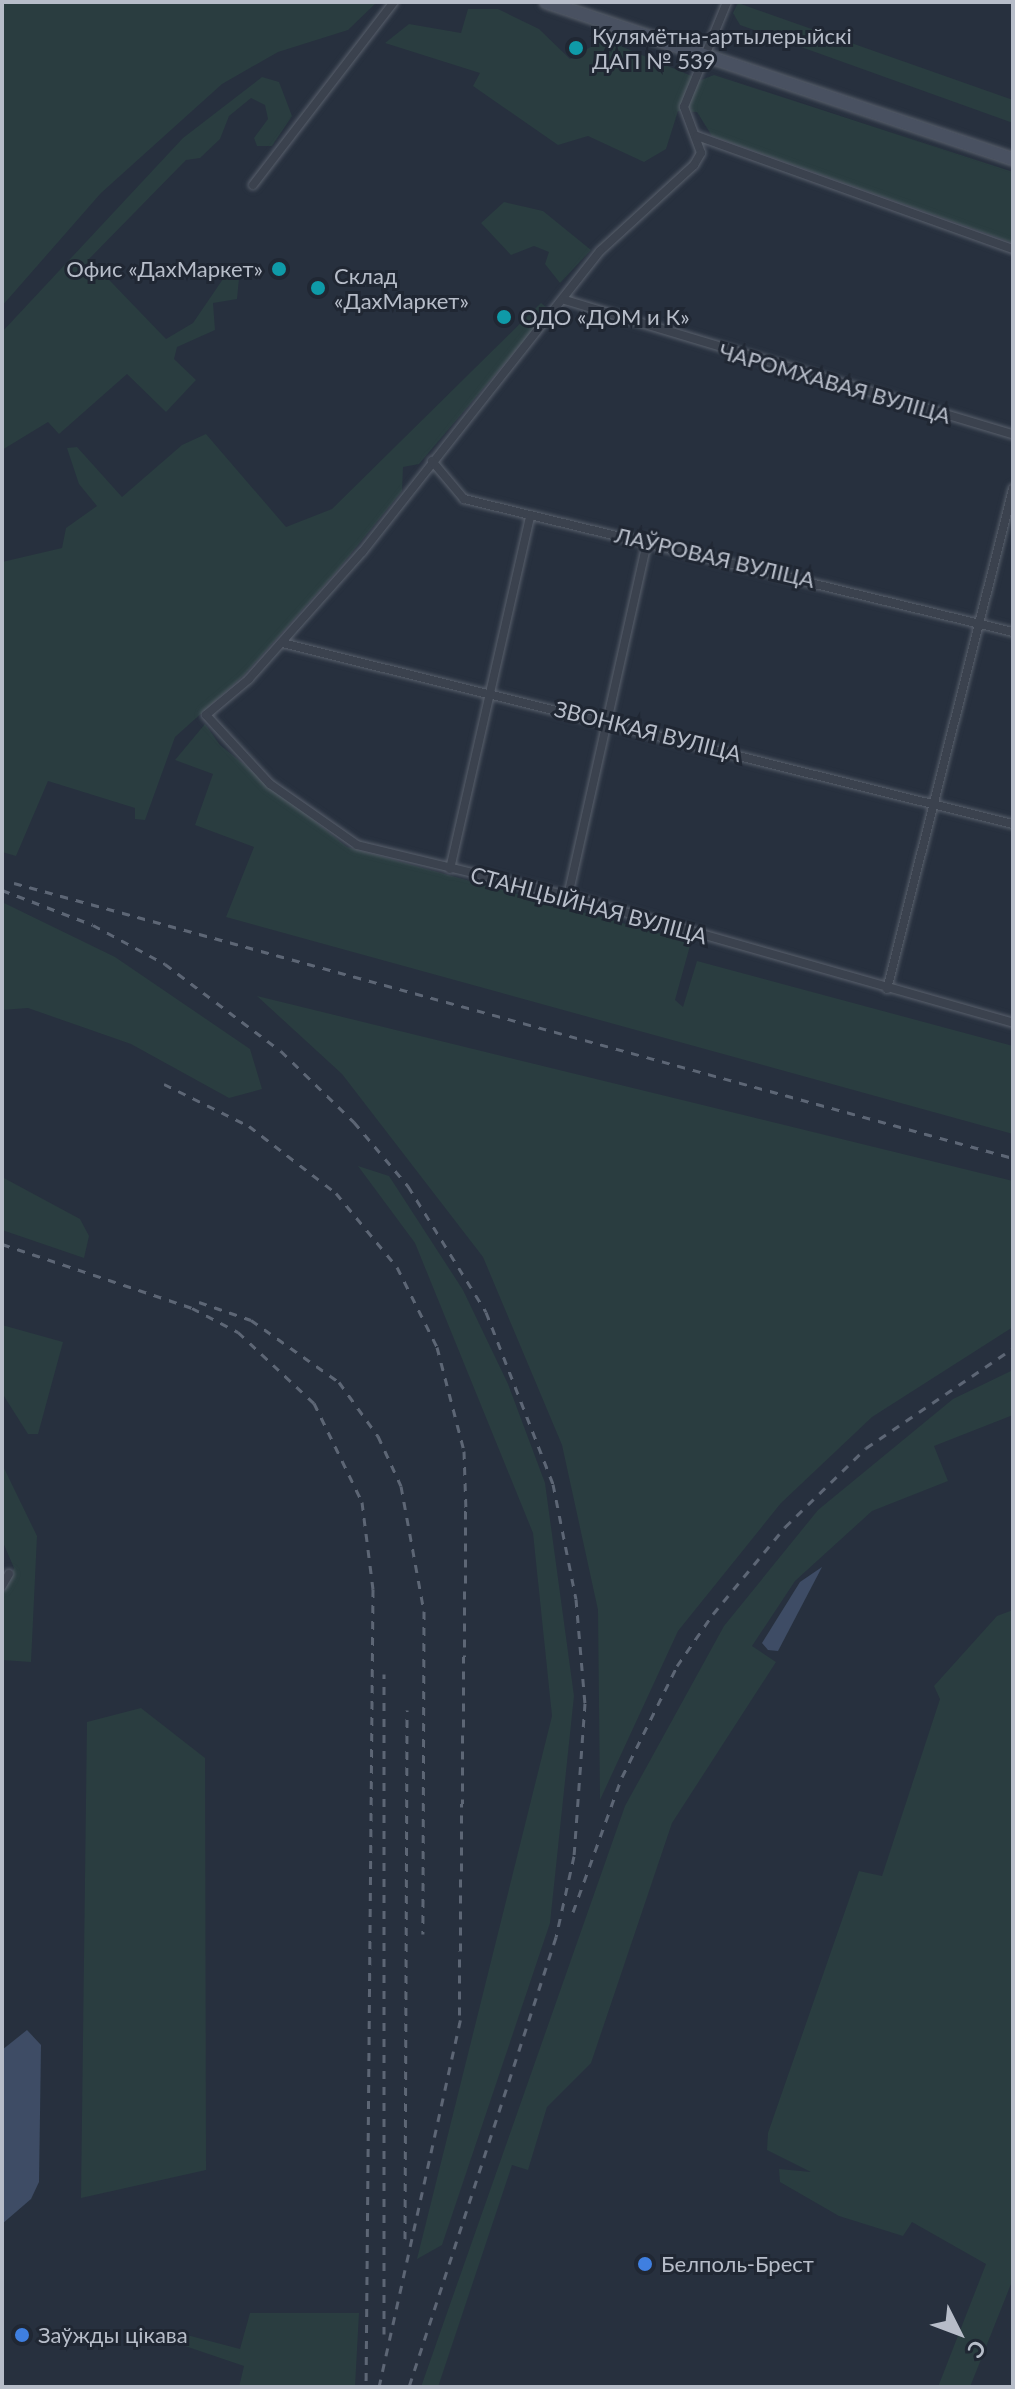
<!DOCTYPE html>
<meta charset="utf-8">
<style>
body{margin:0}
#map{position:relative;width:1015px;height:2389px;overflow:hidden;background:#27303e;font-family:Lato,sans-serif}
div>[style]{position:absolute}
.green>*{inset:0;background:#2a3d40}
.water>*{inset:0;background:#3e4c65}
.roads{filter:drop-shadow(0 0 2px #59606c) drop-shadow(0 0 2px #59606c)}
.minor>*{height:8px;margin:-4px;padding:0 4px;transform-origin:4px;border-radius:4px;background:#3b424e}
.secondary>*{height:12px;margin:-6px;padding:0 6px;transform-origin:6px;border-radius:6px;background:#495161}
.rail>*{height:3px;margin-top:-1.5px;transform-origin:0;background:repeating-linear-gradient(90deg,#5d6675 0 8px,transparent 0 16px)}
.dots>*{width:22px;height:22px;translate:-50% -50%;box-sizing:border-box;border:4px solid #202733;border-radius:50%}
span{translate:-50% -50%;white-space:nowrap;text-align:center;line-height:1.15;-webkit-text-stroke:6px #202733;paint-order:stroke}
.poi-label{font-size:22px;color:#b7bdc9}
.left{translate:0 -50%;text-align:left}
.right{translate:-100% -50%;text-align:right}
.street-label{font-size:22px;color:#b7bdc9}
.frame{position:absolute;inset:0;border:4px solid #b7bdc9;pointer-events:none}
.north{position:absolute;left:919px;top:2293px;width:80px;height:80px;-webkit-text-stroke:6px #202733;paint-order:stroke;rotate:132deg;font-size:22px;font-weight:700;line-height:32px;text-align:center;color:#b7bdc9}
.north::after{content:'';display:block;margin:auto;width:28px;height:36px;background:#b7bdc9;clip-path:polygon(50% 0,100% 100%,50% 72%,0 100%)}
</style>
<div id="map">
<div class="green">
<i style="clip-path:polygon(2px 2px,377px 2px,348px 30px,278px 52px,222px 84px,101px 193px,2px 306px)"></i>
<i style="clip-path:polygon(738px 3px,1013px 100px,1013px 123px,740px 25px,733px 13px)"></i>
<i style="clip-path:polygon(468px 9px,498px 9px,539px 29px,570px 59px,604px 39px,701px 80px,714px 75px,1013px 172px,1013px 243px,712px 136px,697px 112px,678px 111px,666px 149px,644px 162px,588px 136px,558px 145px,473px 86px,480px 73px,385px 43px,409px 24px,461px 33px)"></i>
<i style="clip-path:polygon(262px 77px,279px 82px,292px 116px,272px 146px,257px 146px,254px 138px,268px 119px,265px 105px,251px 98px,229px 116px,220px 139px,200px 158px,186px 160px,89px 259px,166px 339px,193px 323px,225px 276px,240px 268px,237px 299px,213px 303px,215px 330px,177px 347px,174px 359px,196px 380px,166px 412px,127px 374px,59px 434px,48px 422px,2px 450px,2px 332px,183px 138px)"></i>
<i style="clip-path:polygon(504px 202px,543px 211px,591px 250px,560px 283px,545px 264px,549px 252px,534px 246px,511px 255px,481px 223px)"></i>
<i style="clip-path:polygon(541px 303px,550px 310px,419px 464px,403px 467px,402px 491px,336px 572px,244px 675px,175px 737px,145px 820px,135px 819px,135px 808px,48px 781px,16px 856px,2px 852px,2px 562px,62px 548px,66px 528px,97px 506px,79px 484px,67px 448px,77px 447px,122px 497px,182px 445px,206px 434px,286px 527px,332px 509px)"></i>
<i style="clip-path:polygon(205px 724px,220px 745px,347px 847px,691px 942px,675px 1000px,683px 1007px,697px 961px,1013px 1046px,1013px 1134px,226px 917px,254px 847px,195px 825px,213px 774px,175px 760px)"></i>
<i style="clip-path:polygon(2px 902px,115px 957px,250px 1049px,262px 1089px,229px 1098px,131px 1044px,28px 1008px,2px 1010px)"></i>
<i style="clip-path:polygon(257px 996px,1013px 1181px,1013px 1327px,872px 1417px,781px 1503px,678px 1631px,600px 1800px,598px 1610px,562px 1445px,483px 1257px,342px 1074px)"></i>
<i style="clip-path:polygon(358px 1166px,389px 1176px,463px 1290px,508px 1384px,545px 1483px,574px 1696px,550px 1923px,442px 2245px,417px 2259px,552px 1716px,533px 1533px,415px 1243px)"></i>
<i style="clip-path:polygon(2px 1177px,80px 1219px,89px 1236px,84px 1258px,2px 1230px)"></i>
<i style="clip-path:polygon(2px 1325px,63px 1342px,38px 1434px,28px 1434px,2px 1393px)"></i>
<i style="clip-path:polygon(1013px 1370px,1013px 1415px,934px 1446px,948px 1481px,872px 1511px,795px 1581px,752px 1646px,776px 1662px,672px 1823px,591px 2063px,547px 2107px,528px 2170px,512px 2165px,438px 2387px,421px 2387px,625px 1806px,724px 1626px,818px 1510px,953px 1399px)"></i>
<i style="clip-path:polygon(2px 1464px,37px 1536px,31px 1662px,2px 1660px,2px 1597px,14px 1568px,2px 1540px)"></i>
<i style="clip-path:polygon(1013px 1610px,1013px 2279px,970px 2387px,938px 2387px,986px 2264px,912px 2222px,903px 2236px,839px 2216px,780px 2182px,779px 2169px,811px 2172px,767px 2150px,768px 2133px,859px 1871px,882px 1876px,940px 1699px,934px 1686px,997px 1616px)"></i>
<i style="clip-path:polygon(141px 1708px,205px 1758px,206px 2170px,81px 2198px,87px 1722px)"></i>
<i style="clip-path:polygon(250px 2313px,359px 2313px,355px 2387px,239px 2387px,244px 2366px,179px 2344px,183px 2334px,240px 2349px)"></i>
</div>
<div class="water">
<i style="clip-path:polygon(822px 1567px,778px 1651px,768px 1650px,762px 1643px,800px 1582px)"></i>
<i style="clip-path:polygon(27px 2030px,41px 2045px,39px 2182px,31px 2199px,2px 2224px,2px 2050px)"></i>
</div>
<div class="roads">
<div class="minor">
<i style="left:727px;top:2px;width:113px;rotate:112.3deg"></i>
<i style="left:684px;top:107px;width:49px;rotate:69.7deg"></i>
<i style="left:701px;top:153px;width:14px;rotate:120deg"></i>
<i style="left:694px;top:165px;width:127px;rotate:137.5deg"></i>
<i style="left:600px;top:251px;width:384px;rotate:128.3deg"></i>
<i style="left:362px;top:552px;width:170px;rotate:131.7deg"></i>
<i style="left:249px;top:679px;width:56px;rotate:140.1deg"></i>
<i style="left:206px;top:715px;width:94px;rotate:47.2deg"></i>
<i style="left:270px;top:784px;width:106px;rotate:35deg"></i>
<i style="left:357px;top:845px;width:217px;rotate:13.6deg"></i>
<i style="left:568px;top:896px;width:463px;rotate:15.9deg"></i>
<i style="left:697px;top:136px;width:336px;rotate:19.7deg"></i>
<i style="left:253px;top:185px;width:231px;rotate:-52.4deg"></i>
<i style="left:565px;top:300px;width:468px;rotate:16.7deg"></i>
<i style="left:432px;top:461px;width:50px;rotate:49.9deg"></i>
<i style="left:464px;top:499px;width:565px;rotate:13.62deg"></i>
<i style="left:282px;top:643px;width:753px;rotate:13.91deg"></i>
<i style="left:450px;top:869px;width:360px;rotate:-77.2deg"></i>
<i style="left:568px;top:896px;width:366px;rotate:-77.4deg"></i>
<i style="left:887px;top:989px;width:516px;rotate:-75.86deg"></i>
<i style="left:2px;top:1586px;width:14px;rotate:-60deg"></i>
</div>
<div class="secondary">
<i style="left:546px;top:2px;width:493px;rotate:18.6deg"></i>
</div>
</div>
<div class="rail">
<i style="left:14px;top:883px;width:1036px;rotate:15.39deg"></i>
<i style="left:2px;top:890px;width:97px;rotate:21deg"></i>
<i style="left:93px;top:925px;width:82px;rotate:28.4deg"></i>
<i style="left:165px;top:964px;width:145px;rotate:36.9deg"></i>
<i style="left:281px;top:1051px;width:102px;rotate:44.2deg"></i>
<i style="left:354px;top:1122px;width:84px;rotate:49.8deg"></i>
<i style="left:408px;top:1186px;width:148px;rotate:58.2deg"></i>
<i style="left:486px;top:1312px;width:185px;rotate:68.7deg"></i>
<i style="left:553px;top:1484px;width:117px;rotate:78.7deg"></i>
<i style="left:576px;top:1599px;width:104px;rotate:85.1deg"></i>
<i style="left:585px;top:1703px;width:153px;rotate:94.1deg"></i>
<i style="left:574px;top:1856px;width:83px;rotate:102.5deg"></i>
<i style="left:556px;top:1937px;width:473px;rotate:108.1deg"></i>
<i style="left:164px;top:1084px;width:95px;rotate:26.3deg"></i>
<i style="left:249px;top:1126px;width:110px;rotate:37.6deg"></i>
<i style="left:336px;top:1193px;width:96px;rotate:50.5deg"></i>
<i style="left:397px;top:1267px;width:89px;rotate:63.4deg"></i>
<i style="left:437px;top:1347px;width:107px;rotate:75.4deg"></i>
<i style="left:464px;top:1451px;width:60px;rotate:88.1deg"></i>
<i style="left:466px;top:1511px;width:513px;rotate:90.78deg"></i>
<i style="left:2px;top:1244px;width:200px;rotate:18.6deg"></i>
<i style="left:192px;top:1308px;width:52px;rotate:27.6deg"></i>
<i style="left:238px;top:1332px;width:104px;rotate:43.1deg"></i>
<i style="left:314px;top:1403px;width:110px;rotate:64.1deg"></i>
<i style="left:362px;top:1502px;width:88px;rotate:82.8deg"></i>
<i style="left:373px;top:1589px;width:798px;rotate:90.5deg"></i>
<i style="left:199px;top:1302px;width:55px;rotate:19.1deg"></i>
<i style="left:251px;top:1320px;width:108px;rotate:35.2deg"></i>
<i style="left:339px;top:1382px;width:67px;rotate:54.2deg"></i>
<i style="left:378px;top:1436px;width:55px;rotate:65.3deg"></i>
<i style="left:401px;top:1486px;width:127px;rotate:79.6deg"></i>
<i style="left:424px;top:1611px;width:323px;rotate:90.2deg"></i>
<i style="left:573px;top:1912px;width:144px;rotate:-70.1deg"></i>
<i style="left:622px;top:1777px;width:124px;rotate:-63.6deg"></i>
<i style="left:677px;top:1666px;width:63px;rotate:-55.3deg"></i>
<i style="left:713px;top:1614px;width:113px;rotate:-50.4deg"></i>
<i style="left:785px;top:1527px;width:113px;rotate:-44.3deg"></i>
<i style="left:866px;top:1448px;width:178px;rotate:-34.2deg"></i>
<i style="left:405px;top:2239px;width:529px;rotate:-89.78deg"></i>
<i style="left:384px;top:2334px;width:660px;rotate:-90deg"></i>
<i style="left:379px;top:2387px;width:380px;rotate:-77.5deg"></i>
</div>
<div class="dots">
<i style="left:576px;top:48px;background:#0f9aa8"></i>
<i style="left:279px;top:269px;background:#0f9aa8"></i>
<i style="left:318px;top:288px;background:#0f9aa8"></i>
<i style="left:504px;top:317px;background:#0f9aa8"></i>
<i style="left:645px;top:2264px;background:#3f7fe0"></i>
<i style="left:22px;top:2335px;background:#3f7fe0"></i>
</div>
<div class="poi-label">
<span class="left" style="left:592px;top:48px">Кулямётна-артылерыйскі<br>ДАП № 539</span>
<span class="right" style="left:263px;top:269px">Офис «ДахМаркет»</span>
<span class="left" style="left:334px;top:288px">Склад<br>«ДахМаркет»</span>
<span class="left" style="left:520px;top:317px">ОДО «ДОМ и К»</span>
<span class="left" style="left:661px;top:2264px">Белполь-Брест</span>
<span class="left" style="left:38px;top:2335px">Заўжды цікава</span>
</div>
<div class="street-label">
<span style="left:835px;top:383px;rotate:16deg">ЧАРОМХАВАЯ ВУЛІЦА</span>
<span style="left:715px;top:557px;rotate:13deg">ЛАЎРОВАЯ ВУЛІЦА</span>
<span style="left:648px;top:731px;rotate:14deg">ЗВОНКАЯ ВУЛІЦА</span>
<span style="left:589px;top:905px;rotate:15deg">СТАНЦЫЙНАЯ ВУЛІЦА</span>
</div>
<div class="frame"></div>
<div class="north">С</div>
</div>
